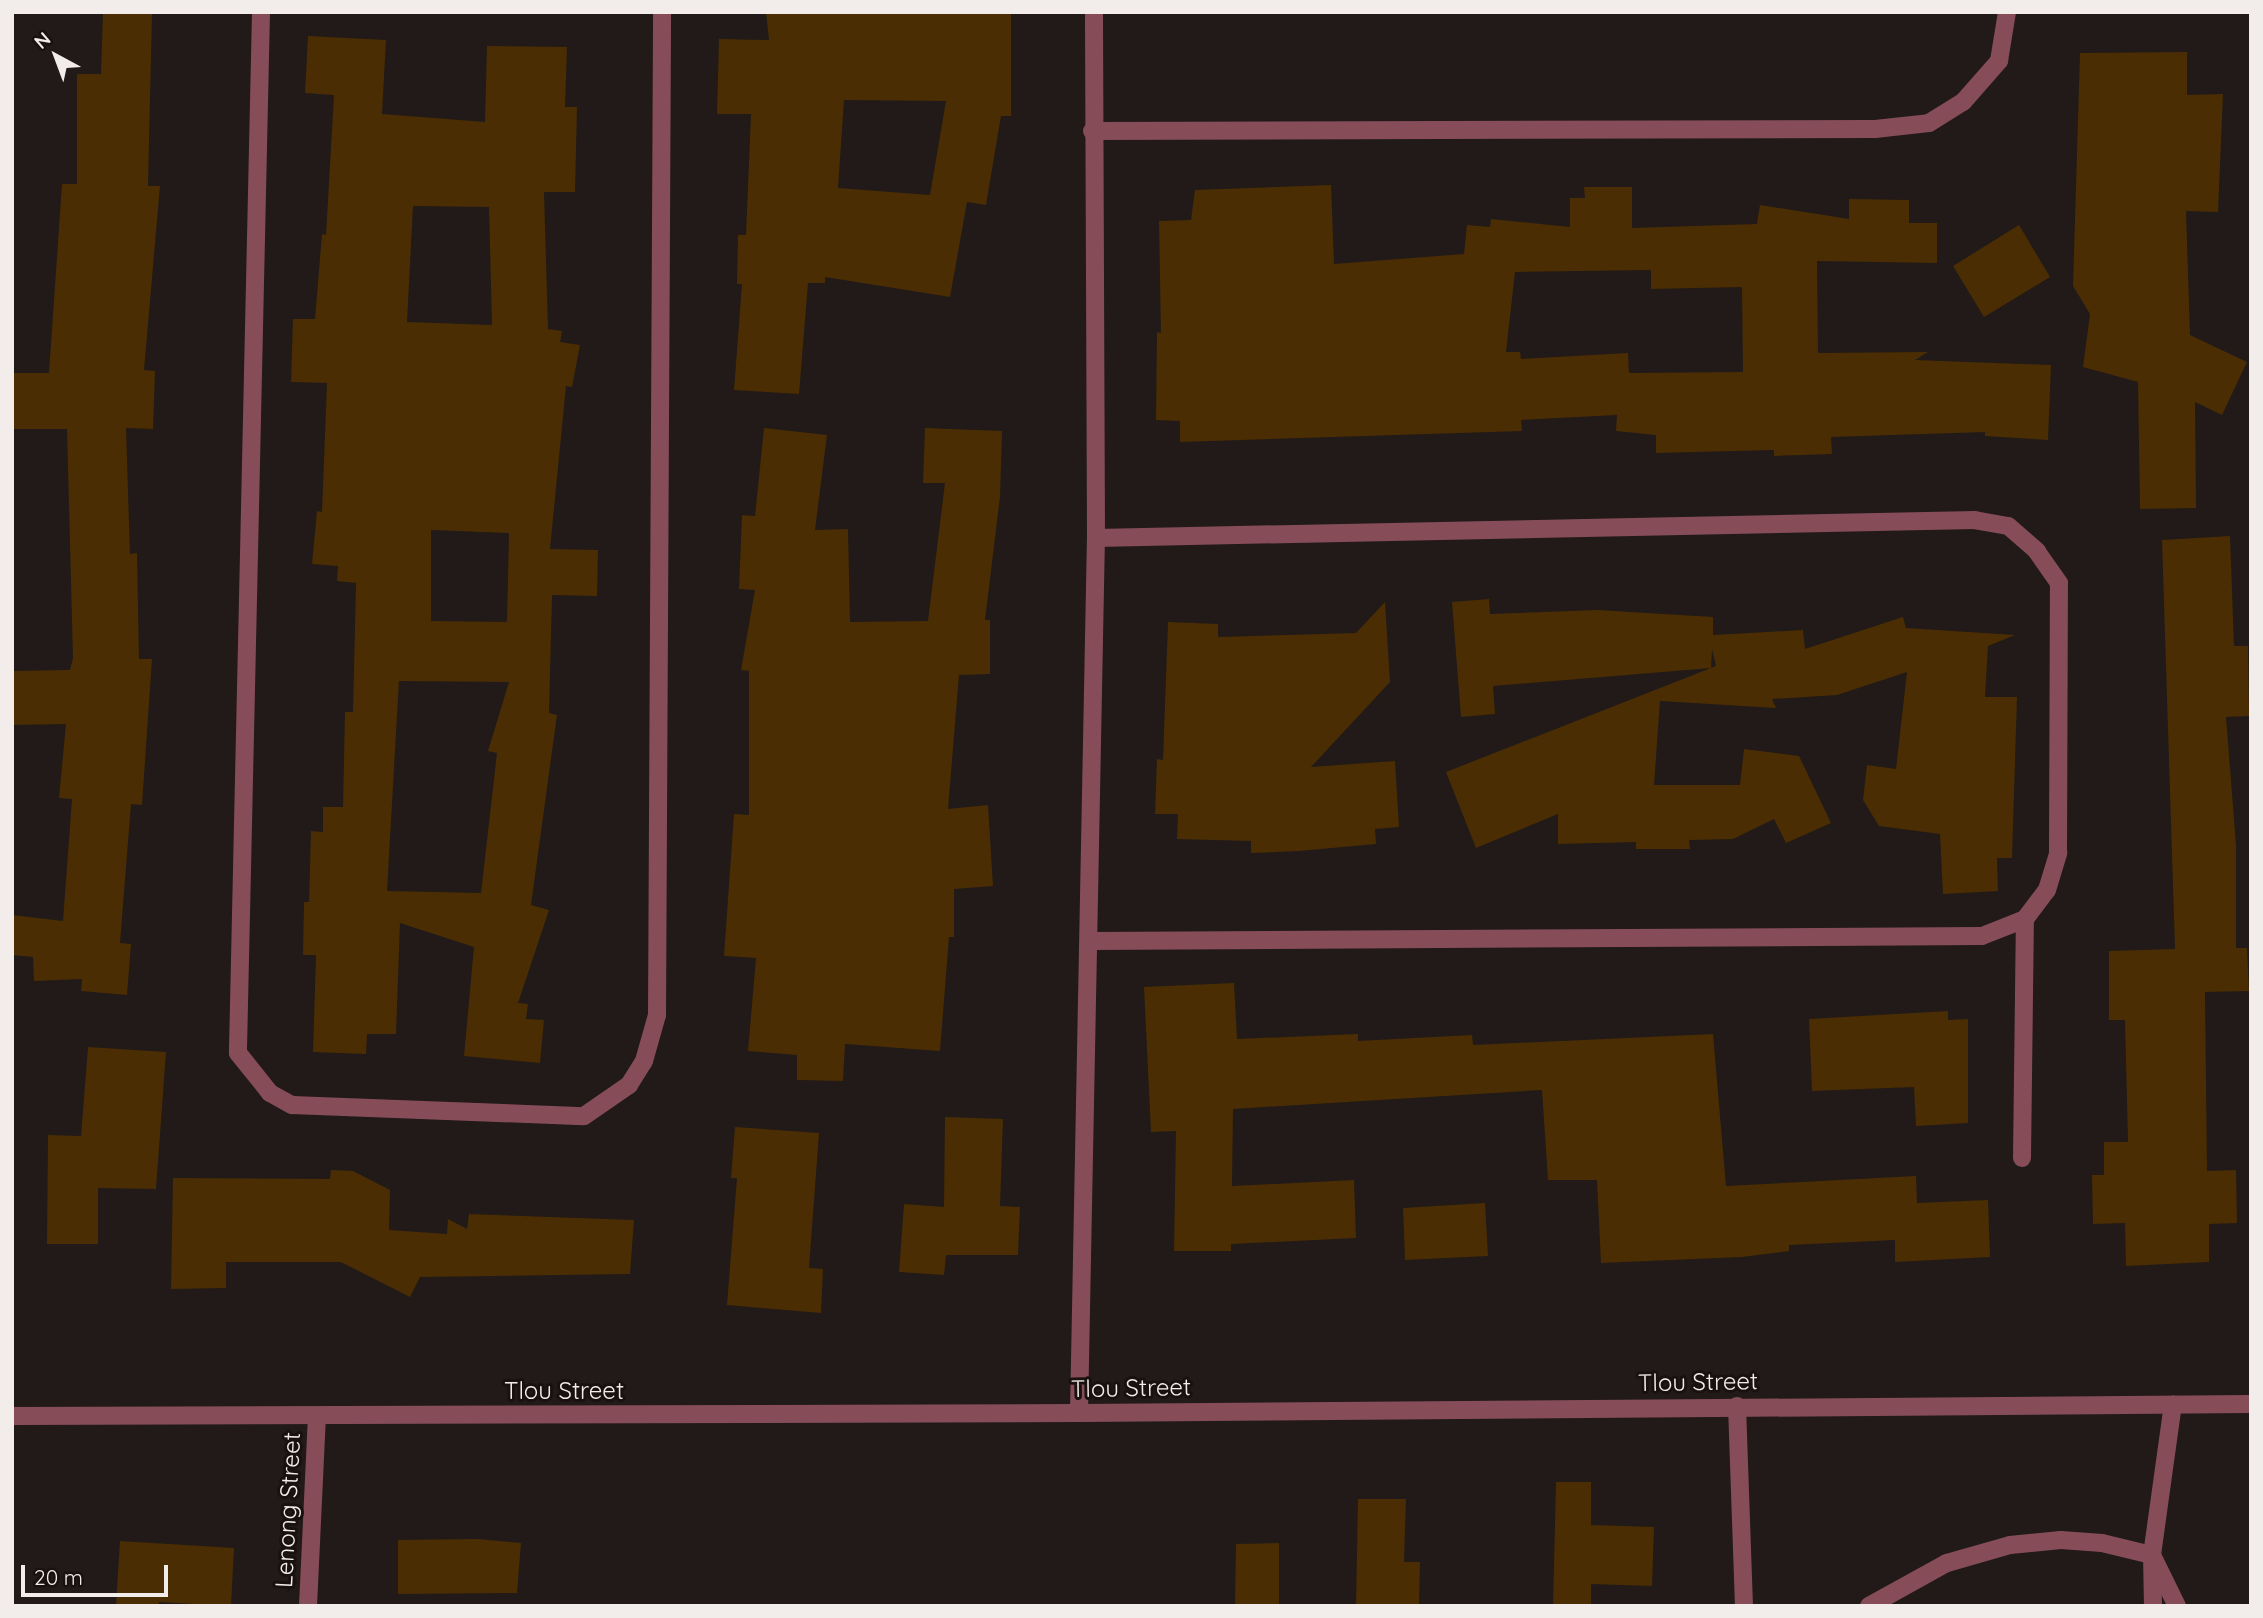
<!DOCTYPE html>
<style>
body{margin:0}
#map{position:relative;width:2263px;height:1618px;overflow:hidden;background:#211a18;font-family:Quicksand,sans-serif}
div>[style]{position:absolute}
.building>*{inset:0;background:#4a2d03}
.service>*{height:18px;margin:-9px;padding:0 9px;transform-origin:9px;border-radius:9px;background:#864d59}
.minor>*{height:18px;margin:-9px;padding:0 9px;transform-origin:9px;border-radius:9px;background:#864d59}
.tertiary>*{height:18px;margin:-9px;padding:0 9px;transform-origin:9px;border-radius:9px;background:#864d59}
span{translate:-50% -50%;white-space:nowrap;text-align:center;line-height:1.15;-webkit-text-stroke:6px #18110f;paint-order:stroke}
.street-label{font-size:24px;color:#f2edeb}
.frame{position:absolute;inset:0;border:14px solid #f2edeb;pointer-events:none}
.north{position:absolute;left:21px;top:21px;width:70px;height:70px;-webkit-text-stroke:5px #18110f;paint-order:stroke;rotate:319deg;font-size:19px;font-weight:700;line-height:28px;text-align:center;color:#f2edeb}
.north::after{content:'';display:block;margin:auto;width:24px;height:32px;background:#f2edeb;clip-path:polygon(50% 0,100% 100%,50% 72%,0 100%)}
.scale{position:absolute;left:21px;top:1565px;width:147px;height:32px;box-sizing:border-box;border:4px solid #f2edeb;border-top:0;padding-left:9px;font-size:21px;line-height:24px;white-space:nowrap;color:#f2edeb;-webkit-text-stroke:5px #18110f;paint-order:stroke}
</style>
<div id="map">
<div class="building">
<i style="clip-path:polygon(103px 12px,152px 12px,148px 186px,160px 186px,144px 370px,155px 371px,153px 429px,126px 428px,130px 554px,137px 553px,139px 659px,152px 659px,142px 805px,131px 804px,120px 943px,131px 944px,127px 995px,81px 991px,82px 979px,34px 981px,33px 957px,12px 955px,12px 915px,63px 921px,72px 799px,59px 798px,66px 724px,12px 725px,12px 671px,70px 670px,73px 658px,67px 429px,12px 429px,12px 373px,49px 373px,62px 184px,77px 184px,77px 74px,101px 74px)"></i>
<i style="clip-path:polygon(evenodd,766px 12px,1011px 12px,1011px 116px,1001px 116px,986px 205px,967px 202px,950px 297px,825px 277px,825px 283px,808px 283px,799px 394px,734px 390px,742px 284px,737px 284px,738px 235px,746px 235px,751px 114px,717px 114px,719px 39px,769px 40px,766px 12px,844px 100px,946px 101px,930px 195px,838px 188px,844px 100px)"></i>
<i style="clip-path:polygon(evenodd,308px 36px,386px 40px,382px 114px,485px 122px,487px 46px,567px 47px,565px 107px,577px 107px,575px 192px,544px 192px,548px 329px,562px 331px,560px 342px,580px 345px,572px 387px,566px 386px,550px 549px,598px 550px,597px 596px,552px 595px,549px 713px,557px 715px,531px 905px,549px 910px,518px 1003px,528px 1004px,526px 1019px,544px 1020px,540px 1063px,464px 1056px,474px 947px,400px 923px,396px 1034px,367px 1034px,366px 1054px,313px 1052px,316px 955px,303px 955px,304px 902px,309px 902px,311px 831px,323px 832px,323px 807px,343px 807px,345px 712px,353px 712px,356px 583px,337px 581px,338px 566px,312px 564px,317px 511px,322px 512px,327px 383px,291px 382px,293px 319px,315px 319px,322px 234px,326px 235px,334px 95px,305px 93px,308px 36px,413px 206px,489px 207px,492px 325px,407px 322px,413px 206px,308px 36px,431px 530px,509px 533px,507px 622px,431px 621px,431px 530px,308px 36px,399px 681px,509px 682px,488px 751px,497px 753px,481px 893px,387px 891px,399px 681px)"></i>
<i style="clip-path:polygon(2187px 52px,2187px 95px,2223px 94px,2218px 212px,2186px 211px,2190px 335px,2247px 362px,2222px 415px,2195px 402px,2196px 508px,2140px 509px,2138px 382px,2083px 367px,2090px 314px,2073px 286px,2080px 53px)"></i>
<i style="clip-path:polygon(evenodd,1331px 185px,1334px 264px,1464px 254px,1467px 225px,1490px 227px,1491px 219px,1570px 227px,1570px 198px,1585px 198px,1584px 187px,1632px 187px,1632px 228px,1757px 224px,1760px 205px,1849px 219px,1849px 199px,1909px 200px,1909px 223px,1937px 223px,1937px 263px,1817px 261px,1818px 353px,1928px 352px,1915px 360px,2051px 365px,2048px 440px,1985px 436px,1985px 432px,1831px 437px,1832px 454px,1774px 456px,1774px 450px,1656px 453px,1656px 435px,1616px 431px,1617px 415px,1521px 420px,1522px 431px,1180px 442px,1180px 421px,1156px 420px,1157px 332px,1161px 333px,1159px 221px,1191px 220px,1195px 190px,1331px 185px,1651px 270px,1651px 289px,1742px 287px,1743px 372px,1629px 373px,1628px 353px,1521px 359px,1520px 352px,1506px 352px,1515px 272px,1651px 270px)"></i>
<i style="clip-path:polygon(2019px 225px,2050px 277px,1984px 317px,1953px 266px)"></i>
<i style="clip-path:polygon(764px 428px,827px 435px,815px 530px,848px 529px,850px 622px,928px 621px,945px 483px,923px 483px,925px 428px,1002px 431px,1000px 497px,985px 620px,990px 620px,990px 674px,959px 675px,948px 809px,988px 805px,993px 886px,954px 889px,954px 937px,949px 937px,940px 1051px,845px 1044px,843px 1081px,797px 1080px,797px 1055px,748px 1051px,756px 958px,724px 956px,734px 814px,749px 815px,749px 671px,741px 670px,755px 590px,739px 589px,742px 515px,755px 516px)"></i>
<i style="clip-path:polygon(2230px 536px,2234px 646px,2248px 646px,2249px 716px,2226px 717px,2236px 845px,2236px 948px,2247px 948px,2249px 991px,2205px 992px,2207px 1171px,2236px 1170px,2237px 1223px,2209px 1224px,2209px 1262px,2126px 1266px,2125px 1223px,2093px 1224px,2092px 1175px,2104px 1175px,2104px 1142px,2128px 1142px,2125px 1020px,2109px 1020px,2109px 951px,2175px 949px,2162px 540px)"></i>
<i style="clip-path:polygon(1489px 599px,1490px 614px,1597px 610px,1713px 617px,1713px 635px,1803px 630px,1805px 649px,1903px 617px,1906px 628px,2015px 635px,1988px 646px,1985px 697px,2017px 697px,2012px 858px,1997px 858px,1998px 891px,1943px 894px,1940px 834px,1879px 826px,1863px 800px,1867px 765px,1896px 769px,1907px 672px,1837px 695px,1772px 699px,1776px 708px,1660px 701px,1654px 785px,1740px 785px,1744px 749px,1799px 756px,1831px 823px,1786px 843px,1774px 819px,1733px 839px,1689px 840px,1690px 849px,1636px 849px,1636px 842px,1558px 844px,1558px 814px,1476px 848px,1446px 772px,1716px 666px,1712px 649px,1711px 668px,1493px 686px,1495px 714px,1461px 717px,1452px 602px)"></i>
<i style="clip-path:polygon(1385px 602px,1390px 682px,1311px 767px,1395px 761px,1399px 827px,1375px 829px,1376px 844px,1299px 851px,1251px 853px,1251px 841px,1177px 839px,1178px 814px,1155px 814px,1157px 759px,1163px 760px,1168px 622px,1218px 624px,1218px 637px,1356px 633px)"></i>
<i style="clip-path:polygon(1234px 983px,1237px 1039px,1358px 1034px,1358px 1041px,1472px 1035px,1473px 1045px,1713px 1034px,1726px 1186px,1916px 1176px,1917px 1203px,1988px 1200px,1990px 1257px,1895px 1262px,1895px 1240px,1789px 1245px,1789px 1251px,1742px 1257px,1601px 1263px,1597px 1180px,1548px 1180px,1542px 1090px,1233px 1109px,1232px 1186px,1354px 1180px,1356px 1238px,1231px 1244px,1231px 1251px,1174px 1251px,1176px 1131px,1151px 1132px,1144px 987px)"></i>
<i style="clip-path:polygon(1948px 1011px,1948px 1020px,1968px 1019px,1968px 1123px,1916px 1126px,1914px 1087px,1812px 1091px,1809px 1019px)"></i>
<i style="clip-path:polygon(88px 1047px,166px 1052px,156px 1189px,98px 1188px,98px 1244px,47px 1244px,48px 1135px,81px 1136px)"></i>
<i style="clip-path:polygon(945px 1117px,1003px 1119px,1000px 1206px,1020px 1207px,1018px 1255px,946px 1255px,944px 1275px,899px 1272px,904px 1204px,944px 1207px)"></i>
<i style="clip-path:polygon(735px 1127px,819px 1133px,809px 1268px,823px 1269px,821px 1313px,727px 1305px,737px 1178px,731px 1178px)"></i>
<i style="clip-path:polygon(331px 1170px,353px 1171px,390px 1190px,389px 1230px,447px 1234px,448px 1219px,467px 1229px,469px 1214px,634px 1220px,630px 1274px,420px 1277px,410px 1297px,341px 1262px,226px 1262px,226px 1288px,171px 1289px,173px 1178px,330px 1179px)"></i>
<i style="clip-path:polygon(1485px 1203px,1488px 1256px,1405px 1260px,1403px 1208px)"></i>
<i style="clip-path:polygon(1556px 1482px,1591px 1482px,1591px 1525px,1654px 1527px,1652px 1586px,1591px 1584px,1591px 1606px,1553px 1606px)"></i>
<i style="clip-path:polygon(1358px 1499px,1406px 1499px,1404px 1562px,1420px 1562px,1419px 1606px,1356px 1606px)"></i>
<i style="clip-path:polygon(478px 1539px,521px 1543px,517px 1593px,398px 1594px,398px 1540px)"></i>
<i style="clip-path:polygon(120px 1541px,234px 1548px,231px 1606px,159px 1602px,158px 1606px,116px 1606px)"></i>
<i style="clip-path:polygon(1279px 1543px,1279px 1606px,1235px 1606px,1236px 1544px)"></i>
</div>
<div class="service">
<i style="left:1869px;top:1606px;width:89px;rotate:-28.9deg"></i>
<i style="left:1947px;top:1563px;width:66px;rotate:-15.9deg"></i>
<i style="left:2010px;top:1545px;width:51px;rotate:-5.6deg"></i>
<i style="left:2061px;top:1540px;width:41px;rotate:4.2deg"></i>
<i style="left:2102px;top:1543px;width:51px;rotate:13.5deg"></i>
<i style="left:2152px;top:1555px;width:57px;rotate:63.9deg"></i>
<i style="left:2153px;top:1606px;width:51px;rotate:-91.1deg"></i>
<i style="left:2152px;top:1555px;width:152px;rotate:-82.1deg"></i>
</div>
<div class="minor">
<i style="left:261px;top:12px;width:1041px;rotate:91.27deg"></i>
<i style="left:238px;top:1053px;width:51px;rotate:51.3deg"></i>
<i style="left:270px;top:1093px;width:25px;rotate:29deg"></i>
<i style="left:292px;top:1105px;width:292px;rotate:2.2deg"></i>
<i style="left:584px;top:1116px;width:55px;rotate:-34.6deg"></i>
<i style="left:629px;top:1085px;width:28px;rotate:-58deg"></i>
<i style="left:644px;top:1061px;width:48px;rotate:-74.2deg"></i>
<i style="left:657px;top:1015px;width:1003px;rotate:-89.71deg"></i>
<i style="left:1092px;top:131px;width:783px;rotate:-0.15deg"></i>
<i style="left:1875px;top:129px;width:54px;rotate:-6.3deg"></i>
<i style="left:1929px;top:123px;width:40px;rotate:-32deg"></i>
<i style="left:1963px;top:102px;width:55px;rotate:-48.7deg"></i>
<i style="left:1999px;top:61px;width:50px;rotate:-80.7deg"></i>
<i style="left:1089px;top:941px;width:893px;rotate:-0.32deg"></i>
<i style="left:1982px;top:936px;width:46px;rotate:-21.6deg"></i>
<i style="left:2025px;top:919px;width:36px;rotate:-53deg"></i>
<i style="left:2047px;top:890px;width:39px;rotate:-73deg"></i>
<i style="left:2058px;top:853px;width:270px;rotate:-89.8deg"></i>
<i style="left:2059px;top:583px;width:39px;rotate:-125deg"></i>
<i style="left:2037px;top:551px;width:38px;rotate:-139deg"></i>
<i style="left:2008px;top:526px;width:34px;rotate:-170deg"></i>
<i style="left:1975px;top:520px;width:879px;rotate:178.83deg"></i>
<i style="left:2022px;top:1158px;width:239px;rotate:-89.3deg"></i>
<i style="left:1737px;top:1406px;width:200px;rotate:88deg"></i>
<i style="left:1079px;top:1413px;width:875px;rotate:-88.89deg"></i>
<i style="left:1096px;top:538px;width:526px;rotate:-90.22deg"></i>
<i style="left:308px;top:1606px;width:190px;rotate:-87.3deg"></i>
</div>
<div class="tertiary">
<i style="left:12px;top:1416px;width:1067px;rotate:-0.16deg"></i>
<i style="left:1079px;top:1413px;width:1172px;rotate:-0.44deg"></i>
</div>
<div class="street-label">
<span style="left:1698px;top:1382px;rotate:-1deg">Tlou Street</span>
<span style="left:1131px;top:1388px;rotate:-1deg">Tlou Street</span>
<span style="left:564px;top:1391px">Tlou Street</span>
<span style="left:288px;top:1510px;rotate:-87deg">Lenong Street</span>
</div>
<div class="frame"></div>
<div class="north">N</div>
<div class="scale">20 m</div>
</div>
